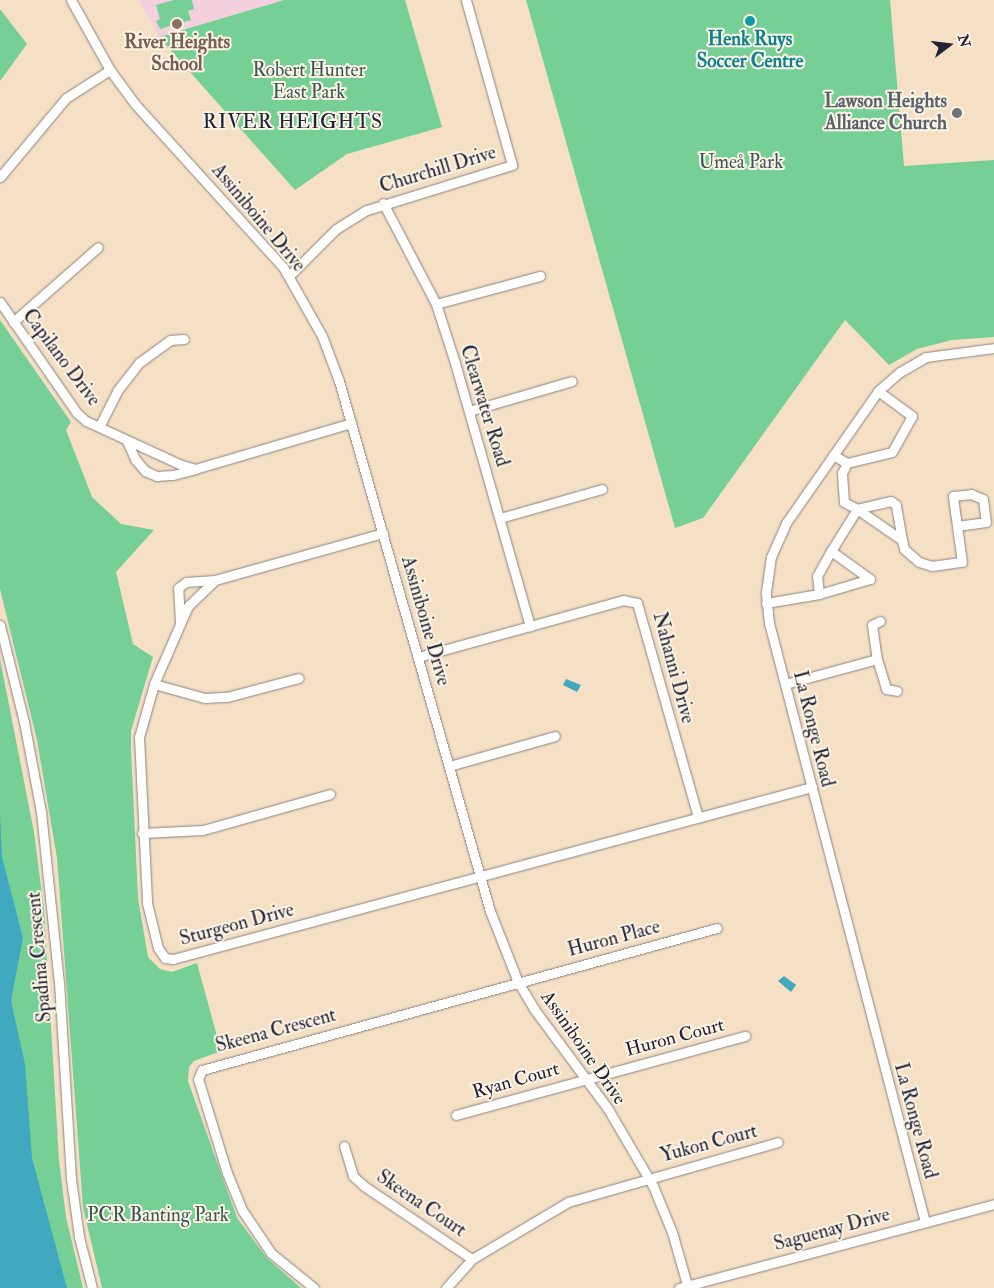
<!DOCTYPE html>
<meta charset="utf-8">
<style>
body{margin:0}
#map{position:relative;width:994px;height:1288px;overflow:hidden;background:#f5e0c5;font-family:"IM FELL Double Pica",serif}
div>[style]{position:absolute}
.built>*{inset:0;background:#f4cfde}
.green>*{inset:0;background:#76cf94}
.water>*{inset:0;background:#40a9c0}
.roads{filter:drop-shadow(0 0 1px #8c8180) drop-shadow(0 0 1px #8c8180)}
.minor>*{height:9px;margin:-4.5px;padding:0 4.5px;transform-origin:4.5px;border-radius:4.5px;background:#fff}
.dots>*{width:14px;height:14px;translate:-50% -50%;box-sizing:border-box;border:2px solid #fcf5e5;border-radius:50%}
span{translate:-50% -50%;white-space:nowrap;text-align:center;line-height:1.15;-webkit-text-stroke:4px #fcf5e5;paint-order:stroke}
.culture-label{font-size:19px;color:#0d838f;font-weight:700}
.education-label{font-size:19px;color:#785e54;font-weight:700}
.park-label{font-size:19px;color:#3b5656}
.worship-label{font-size:19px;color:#5b616d;font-weight:700}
.right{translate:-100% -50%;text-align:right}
.street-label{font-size:19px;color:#22223b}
.neighbourhood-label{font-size:20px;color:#22223b;letter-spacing:1px}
.north{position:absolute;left:924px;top:20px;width:50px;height:50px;-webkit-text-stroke:4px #fcf5e5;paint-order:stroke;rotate:75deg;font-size:14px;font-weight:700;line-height:20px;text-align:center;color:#22223b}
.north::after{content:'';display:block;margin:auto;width:18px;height:22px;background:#22223b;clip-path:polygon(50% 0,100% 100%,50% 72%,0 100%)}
</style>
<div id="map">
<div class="built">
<i style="clip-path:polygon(139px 0,284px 0,159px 37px)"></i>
</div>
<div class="green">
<i style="clip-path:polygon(174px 0,192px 0,194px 9px,188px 11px,191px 20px,160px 29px,156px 21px,160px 19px,156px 5px)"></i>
<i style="clip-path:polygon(284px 0,405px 0,442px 127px,347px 154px,295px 190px,159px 37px)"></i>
<i style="clip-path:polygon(526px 0,890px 0,904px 166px,994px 160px,994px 337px,952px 340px,917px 349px,889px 365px,845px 320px,703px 518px,675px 528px)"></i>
<i style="clip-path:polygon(0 9px,27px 44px,0 81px)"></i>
<i style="clip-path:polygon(0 320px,71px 422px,66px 430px,92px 497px,121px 524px,154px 530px,116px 572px,133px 644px,153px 657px,131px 731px,131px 749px,138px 898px,148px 957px,160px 969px,172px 972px,197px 963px,221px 1051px,194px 1061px,189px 1067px,188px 1081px,237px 1218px,267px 1258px,301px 1288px,102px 1288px,83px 1207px,57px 858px,37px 740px,0 589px)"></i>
<i style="clip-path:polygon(0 659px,34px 832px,44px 910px,59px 1160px,66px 1217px,83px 1288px,64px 1288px,30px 1182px,11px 1022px,0 892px)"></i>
</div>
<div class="water">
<i style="clip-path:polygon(566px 679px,581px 685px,577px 692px,563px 685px)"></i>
<i style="clip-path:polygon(0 813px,2px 857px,23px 938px,11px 1001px,25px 1064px,32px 1158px,67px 1288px,0 1288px)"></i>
<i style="clip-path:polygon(784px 976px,796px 985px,791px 992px,778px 981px)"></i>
</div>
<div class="roads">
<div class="minor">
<i style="left:71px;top:0;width:80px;rotate:60.9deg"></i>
<i style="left:110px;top:70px;width:42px;rotate:53.7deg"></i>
<i style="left:135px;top:104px;width:220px;rotate:47.8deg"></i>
<i style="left:283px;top:267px;width:79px;rotate:60.5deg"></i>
<i style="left:322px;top:336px;width:48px;rotate:69.3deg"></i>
<i style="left:339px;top:381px;width:551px;rotate:74.1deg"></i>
<i style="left:490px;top:911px;width:76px;rotate:68.5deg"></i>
<i style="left:518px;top:982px;width:31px;rotate:59deg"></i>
<i style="left:534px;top:1009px;width:124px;rotate:53.5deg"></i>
<i style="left:608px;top:1109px;width:89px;rotate:59.7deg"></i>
<i style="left:653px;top:1186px;width:50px;rotate:67.6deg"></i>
<i style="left:672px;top:1232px;width:58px;rotate:74.1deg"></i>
<i style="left:0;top:177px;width:103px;rotate:-50.1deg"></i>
<i style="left:66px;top:98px;width:52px;rotate:-32.5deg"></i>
<i style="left:383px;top:203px;width:114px;rotate:62.3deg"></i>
<i style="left:436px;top:304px;width:62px;rotate:72.1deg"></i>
<i style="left:455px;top:363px;width:274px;rotate:74.1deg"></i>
<i style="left:289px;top:276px;width:66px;rotate:-45deg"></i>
<i style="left:336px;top:229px;width:36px;rotate:-32deg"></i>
<i style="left:367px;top:210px;width:152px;rotate:-17.2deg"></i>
<i style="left:512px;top:165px;width:171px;rotate:-105.6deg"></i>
<i style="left:0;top:302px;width:135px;rotate:55.3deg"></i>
<i style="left:77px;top:413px;width:12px;rotate:42deg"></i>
<i style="left:86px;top:421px;width:102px;rotate:24.8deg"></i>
<i style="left:179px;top:464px;width:17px;rotate:17deg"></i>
<i style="left:195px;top:469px;width:163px;rotate:-16.4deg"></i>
<i style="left:436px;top:304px;width:108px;rotate:-15.1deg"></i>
<i style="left:13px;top:322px;width:113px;rotate:-41.4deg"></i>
<i style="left:469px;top:411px;width:107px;rotate:-16.2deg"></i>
<i style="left:100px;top:425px;width:38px;rotate:-63deg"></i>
<i style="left:117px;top:391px;width:37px;rotate:-52deg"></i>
<i style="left:140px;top:362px;width:37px;rotate:-36deg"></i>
<i style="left:170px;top:340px;width:14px;rotate:-4deg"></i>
<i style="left:127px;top:441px;width:20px;rotate:66deg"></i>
<i style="left:135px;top:459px;width:16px;rotate:50deg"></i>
<i style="left:145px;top:471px;width:13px;rotate:23deg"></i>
<i style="left:157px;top:476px;width:16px;rotate:-4deg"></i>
<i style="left:173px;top:475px;width:23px;rotate:-15deg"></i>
<i style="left:833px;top:455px;width:16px;rotate:30deg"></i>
<i style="left:847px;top:463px;width:46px;rotate:-13.7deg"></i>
<i style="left:892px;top:452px;width:41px;rotate:-60.9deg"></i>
<i style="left:912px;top:416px;width:42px;rotate:-143.7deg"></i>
<i style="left:500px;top:518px;width:106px;rotate:-15.9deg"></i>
<i style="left:383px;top:533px;width:174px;rotate:164.4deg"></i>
<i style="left:215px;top:580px;width:37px;rotate:136deg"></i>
<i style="left:188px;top:606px;width:85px;rotate:113.6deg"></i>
<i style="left:154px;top:684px;width:55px;rotate:105.8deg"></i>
<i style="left:139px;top:737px;width:166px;rotate:87.2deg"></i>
<i style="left:147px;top:903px;width:46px;rotate:76.3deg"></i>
<i style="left:158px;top:948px;width:12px;rotate:55deg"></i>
<i style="left:165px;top:958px;width:8px;rotate:7deg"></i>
<i style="left:173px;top:959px;width:662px;rotate:-15.07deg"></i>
<i style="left:902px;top:540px;width:9px;rotate:77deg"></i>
<i style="left:904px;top:549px;width:20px;rotate:41deg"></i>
<i style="left:919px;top:562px;width:14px;rotate:17deg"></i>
<i style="left:932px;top:566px;width:30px;rotate:-8deg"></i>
<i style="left:962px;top:562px;width:36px;rotate:-98deg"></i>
<i style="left:957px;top:526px;width:30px;rotate:-98deg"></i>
<i style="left:953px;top:496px;width:18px;rotate:-6deg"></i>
<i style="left:971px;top:494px;width:13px;rotate:23deg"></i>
<i style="left:983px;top:499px;width:23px;rotate:83deg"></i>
<i style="left:986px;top:522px;width:29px;rotate:172deg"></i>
<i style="left:831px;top:551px;width:48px;rotate:35.7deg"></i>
<i style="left:870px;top:579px;width:53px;rotate:163.6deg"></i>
<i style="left:819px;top:594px;width:18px;rotate:-96deg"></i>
<i style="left:817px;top:576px;width:29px;rotate:-61deg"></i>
<i style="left:831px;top:551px;width:49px;rotate:-58.2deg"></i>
<i style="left:857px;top:509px;width:55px;rotate:34.6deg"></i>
<i style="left:902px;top:540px;width:36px;rotate:-100deg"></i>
<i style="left:896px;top:505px;width:6px;rotate:-141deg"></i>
<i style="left:891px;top:501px;width:35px;rotate:167deg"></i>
<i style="left:857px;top:509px;width:15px;rotate:-152deg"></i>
<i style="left:844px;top:502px;width:29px;rotate:-94deg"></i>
<i style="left:842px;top:473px;width:11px;rotate:-63deg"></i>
<i style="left:766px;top:603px;width:54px;rotate:-9.6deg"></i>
<i style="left:880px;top:621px;width:9px;rotate:153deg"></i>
<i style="left:872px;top:625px;width:34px;rotate:82deg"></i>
<i style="left:877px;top:659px;width:31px;rotate:73deg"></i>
<i style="left:886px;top:689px;width:11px;rotate:10deg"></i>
<i style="left:180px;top:622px;width:34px;rotate:-93deg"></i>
<i style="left:178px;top:588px;width:10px;rotate:-37deg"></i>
<i style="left:186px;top:582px;width:29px;rotate:-4deg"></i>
<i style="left:0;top:625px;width:100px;rotate:76.1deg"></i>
<i style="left:24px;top:722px;width:92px;rotate:79.3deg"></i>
<i style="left:41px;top:812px;width:171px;rotate:84deg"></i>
<i style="left:59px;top:982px;width:197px;rotate:86.5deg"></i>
<i style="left:71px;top:1179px;width:59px;rotate:82.1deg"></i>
<i style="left:79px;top:1237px;width:53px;rotate:75.7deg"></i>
<i style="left:418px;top:657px;width:213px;rotate:-15.5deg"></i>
<i style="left:623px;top:600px;width:14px;rotate:12deg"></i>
<i style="left:637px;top:603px;width:223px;rotate:74.1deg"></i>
<i style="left:154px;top:684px;width:53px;rotate:15.4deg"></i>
<i style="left:205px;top:698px;width:22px;rotate:-3deg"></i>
<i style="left:227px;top:697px;width:74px;rotate:-14.8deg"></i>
<i style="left:785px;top:684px;width:95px;rotate:-15.2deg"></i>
<i style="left:449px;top:766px;width:110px;rotate:-15.8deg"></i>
<i style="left:142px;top:833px;width:61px;rotate:-2.8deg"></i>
<i style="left:203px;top:830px;width:132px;rotate:-15.8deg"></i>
<i style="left:456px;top:1115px;width:300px;rotate:-15.3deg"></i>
<i style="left:344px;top:1146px;width:31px;rotate:73deg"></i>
<i style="left:353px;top:1176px;width:15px;rotate:42deg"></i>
<i style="left:364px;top:1186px;width:130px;rotate:34.1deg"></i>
<i style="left:925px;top:1222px;width:619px;rotate:-104.6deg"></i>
<i style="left:769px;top:623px;width:31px;rotate:-96deg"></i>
<i style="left:766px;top:592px;width:35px;rotate:-82deg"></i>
<i style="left:771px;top:557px;width:37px;rotate:-66deg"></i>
<i style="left:786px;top:523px;width:161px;rotate:-55.1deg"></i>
<i style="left:878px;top:391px;width:29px;rotate:-41deg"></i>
<i style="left:900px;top:372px;width:30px;rotate:-30deg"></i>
<i style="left:926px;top:357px;width:69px;rotate:-7.5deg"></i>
<i style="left:314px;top:1288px;width:55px;rotate:-140.9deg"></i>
<i style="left:271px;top:1253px;width:52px;rotate:-124deg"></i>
<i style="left:242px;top:1210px;width:40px;rotate:-112deg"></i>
<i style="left:227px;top:1173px;width:98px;rotate:-107.1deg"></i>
<i style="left:198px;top:1079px;width:10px;rotate:-66deg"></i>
<i style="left:202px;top:1070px;width:534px;rotate:-15.42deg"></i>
<i style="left:446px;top:1288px;width:39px;rotate:-48deg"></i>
<i style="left:472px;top:1259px;width:112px;rotate:-30.7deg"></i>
<i style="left:568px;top:1202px;width:218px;rotate:-15.9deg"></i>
<i style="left:679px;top:1288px;width:326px;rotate:-14.9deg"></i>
</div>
</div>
<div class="dots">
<i style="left:750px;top:21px;background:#0f9aa8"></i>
<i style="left:177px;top:24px;background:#8d6e63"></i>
<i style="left:957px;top:113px;background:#6b7280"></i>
</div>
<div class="culture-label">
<span style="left:750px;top:51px">Henk Ruys<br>Soccer Centre</span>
</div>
<div class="education-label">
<span style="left:177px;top:54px">River Heights<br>School</span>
</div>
<div class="park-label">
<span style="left:309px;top:82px">Robert Hunter<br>East Park</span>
<span style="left:741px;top:163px">Umeå Park</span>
<span style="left:158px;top:1216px">PCR Banting Park</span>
</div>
<div class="worship-label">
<span class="right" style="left:947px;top:113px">Lawson Heights<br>Alliance Church</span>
</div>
<div class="street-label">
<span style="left:438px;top:170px;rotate:-17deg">Churchill Drive</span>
<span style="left:258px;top:218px;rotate:50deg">Assiniboine Drive</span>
<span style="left:61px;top:358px;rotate:53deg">Capilano Drive</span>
<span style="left:484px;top:406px;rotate:73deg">Clearwater Road</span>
<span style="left:425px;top:621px;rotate:74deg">Assiniboine Drive</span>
<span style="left:673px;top:668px;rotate:75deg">Nahanni Drive</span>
<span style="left:813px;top:729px;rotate:76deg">La Ronge Road</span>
<span style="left:237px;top:925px;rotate:-15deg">Sturgeon Drive</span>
<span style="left:614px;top:939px;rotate:-15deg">Huron Place</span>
<span style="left:40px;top:957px;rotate:-95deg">Spadina Crescent</span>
<span style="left:276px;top:1031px;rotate:-15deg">Skeena Crescent</span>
<span style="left:675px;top:1038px;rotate:-15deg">Huron Court</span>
<span style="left:583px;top:1048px;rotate:55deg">Assiniboine Drive</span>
<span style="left:516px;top:1081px;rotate:-16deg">Ryan Court</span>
<span style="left:915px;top:1121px;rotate:75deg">La Ronge Road</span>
<span style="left:709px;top:1144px;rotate:-15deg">Yukon Court</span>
<span style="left:421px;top:1204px;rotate:34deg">Skeena Court</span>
<span style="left:832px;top:1230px;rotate:-15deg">Saguenay Drive</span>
</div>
<div class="neighbourhood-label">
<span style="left:293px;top:121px">RIVER HEIGHTS</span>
</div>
<div class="north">N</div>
</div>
